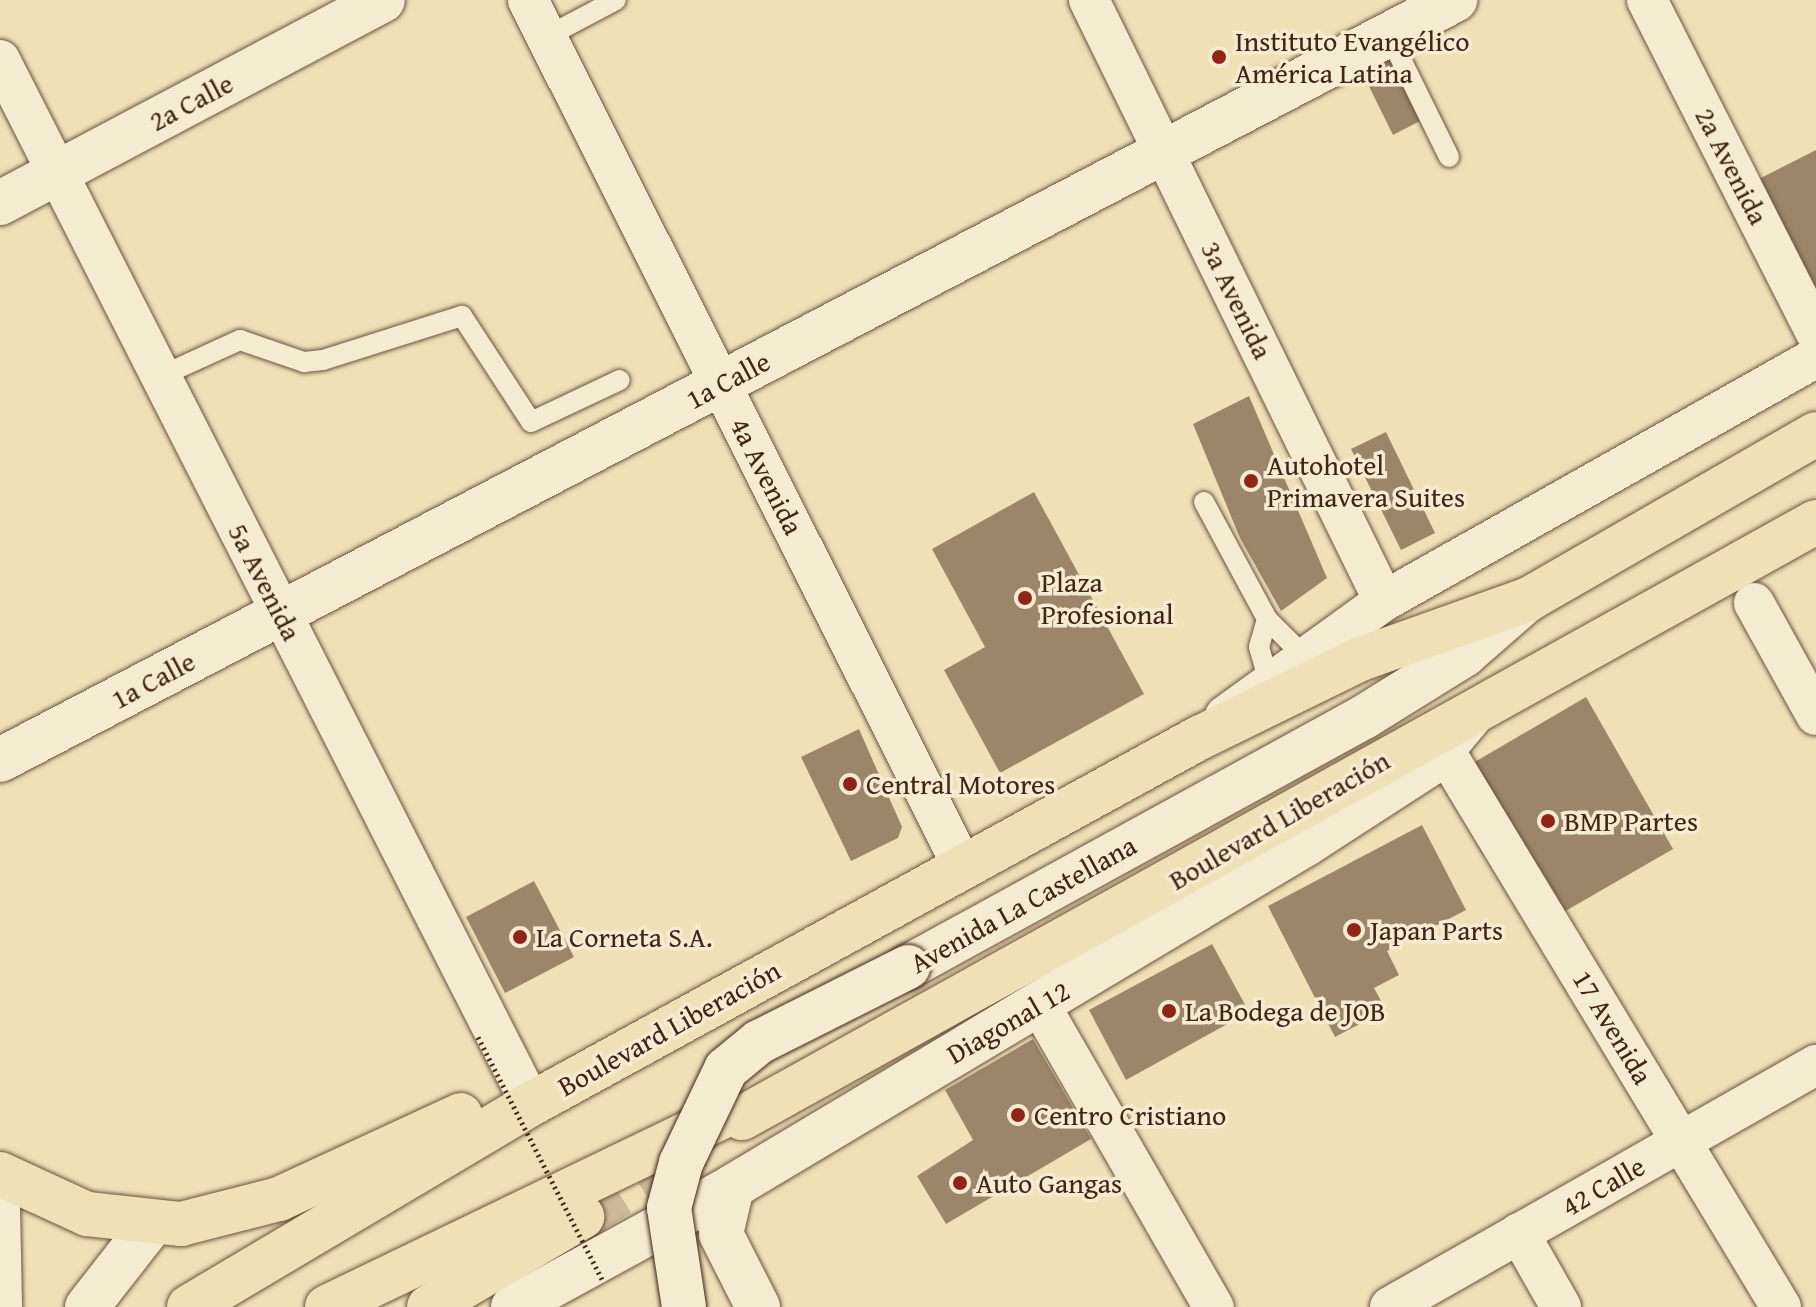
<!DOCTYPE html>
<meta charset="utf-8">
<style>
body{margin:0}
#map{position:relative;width:1816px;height:1307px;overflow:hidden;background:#efe0b8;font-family:"Gentium Book Plus",serif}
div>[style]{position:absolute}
.building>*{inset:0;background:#9b866a}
.trunk-tunnel>*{height:44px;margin-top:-22px;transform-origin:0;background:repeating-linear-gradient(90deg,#ccba98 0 44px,transparent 0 66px)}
.roads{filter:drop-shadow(0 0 2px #6c533e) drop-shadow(0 0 2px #6c533e)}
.service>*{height:20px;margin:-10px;padding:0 10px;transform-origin:10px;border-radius:10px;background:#f5ebd1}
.minor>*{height:40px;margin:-20px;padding:0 20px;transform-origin:20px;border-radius:20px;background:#f5ebd1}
.tertiary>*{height:44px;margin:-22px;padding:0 22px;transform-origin:22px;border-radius:22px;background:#f5ebd1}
.secondary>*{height:44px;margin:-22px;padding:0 22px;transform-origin:22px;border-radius:22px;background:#f5ebd1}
.trunk>*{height:44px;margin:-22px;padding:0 22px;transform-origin:22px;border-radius:22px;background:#efe0b8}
.path-bridge>*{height:5px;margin-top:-2.5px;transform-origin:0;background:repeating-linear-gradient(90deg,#402416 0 2px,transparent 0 6px)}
.bridges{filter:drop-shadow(0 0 2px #402416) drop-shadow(0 0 2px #402416)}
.secondary-bridge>*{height:44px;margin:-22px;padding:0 22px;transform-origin:22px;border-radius:22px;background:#f5ebd1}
.dots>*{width:22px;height:22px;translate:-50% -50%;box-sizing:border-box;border:4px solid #f5ebd1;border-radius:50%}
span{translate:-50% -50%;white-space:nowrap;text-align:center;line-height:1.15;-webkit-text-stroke:7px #f5ebd1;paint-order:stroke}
.poi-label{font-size:28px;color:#402416}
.left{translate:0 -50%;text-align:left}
.street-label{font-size:28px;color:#402416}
</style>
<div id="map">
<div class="building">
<i style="clip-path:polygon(1385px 50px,1420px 121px,1393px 135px,1358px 64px)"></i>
<i style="clip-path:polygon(1816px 150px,1816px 293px,1759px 179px)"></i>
<i style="clip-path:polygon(1249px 396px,1327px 578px,1281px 611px,1240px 538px,1193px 424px)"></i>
<i style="clip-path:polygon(1386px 432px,1435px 533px,1401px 550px,1351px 449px)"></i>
<i style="clip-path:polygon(1034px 492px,1144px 694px,1000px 773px,944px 670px,985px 647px,932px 549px)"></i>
<i style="clip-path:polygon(1586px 697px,1673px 849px,1562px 913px,1473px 763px)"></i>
<i style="clip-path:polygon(859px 729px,902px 827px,898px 838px,851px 861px,801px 757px)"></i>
<i style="clip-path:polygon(1422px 825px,1466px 910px,1387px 951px,1399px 975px,1374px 988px,1386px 1010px,1335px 1037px,1268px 906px)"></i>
<i style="clip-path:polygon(534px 881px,574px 957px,505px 993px,466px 917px)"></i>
<i style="clip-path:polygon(1212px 944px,1249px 1012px,1126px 1080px,1089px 1010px)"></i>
<i style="clip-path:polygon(1033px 1039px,1091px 1139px,946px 1224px,917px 1176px,973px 1140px,945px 1090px)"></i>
</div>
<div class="trunk-tunnel">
<i style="left:582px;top:1217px;width:134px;rotate:-31.6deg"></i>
</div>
<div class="roads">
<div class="service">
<i style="left:1389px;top:35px;width:136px;rotate:63.8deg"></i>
<i style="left:546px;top:37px;width:79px;rotate:-27.9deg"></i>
<i style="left:161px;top:376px;width:87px;rotate:-24.5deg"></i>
<i style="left:240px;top:340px;width:68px;rotate:19deg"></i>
<i style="left:304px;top:362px;width:19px;rotate:-6deg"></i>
<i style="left:323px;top:360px;width:146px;rotate:-17.6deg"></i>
<i style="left:462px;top:316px;width:126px;rotate:56.9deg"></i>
<i style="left:531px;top:422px;width:98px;rotate:-25.3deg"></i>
<i style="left:1204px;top:502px;width:133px;rotate:61.7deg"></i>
<i style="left:1267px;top:619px;width:29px;rotate:106deg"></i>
<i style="left:1259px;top:647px;width:33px;rotate:74deg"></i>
<i style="left:1267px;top:619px;width:51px;rotate:45deg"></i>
</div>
<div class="minor">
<i style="left:528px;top:0;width:970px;rotate:63.36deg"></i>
<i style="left:1089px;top:0;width:669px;rotate:63.86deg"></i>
<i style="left:1647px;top:0;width:373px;rotate:63.1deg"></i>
<i style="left:0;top:60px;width:1171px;rotate:63.04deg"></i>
<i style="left:1754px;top:603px;width:128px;rotate:61deg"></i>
<i style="left:1225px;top:716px;width:196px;rotate:-35.9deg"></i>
<i style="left:1384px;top:601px;width:496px;rotate:-29.4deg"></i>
<i style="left:1443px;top:748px;width:653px;rotate:58.84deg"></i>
<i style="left:1040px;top:1005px;width:349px;rotate:60.1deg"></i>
<i style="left:0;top:1208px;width:99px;rotate:88.8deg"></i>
<i style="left:1519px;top:1233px;width:85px;rotate:60.4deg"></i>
<i style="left:1390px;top:1307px;width:490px;rotate:-29.6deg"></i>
</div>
<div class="tertiary">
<i style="left:0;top:203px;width:433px;rotate:-27.9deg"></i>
<i style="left:0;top:760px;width:1642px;rotate:-27.58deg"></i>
<i style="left:513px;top:1307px;width:250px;rotate:-28.7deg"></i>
</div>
<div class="secondary">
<i style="left:908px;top:967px;width:520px;rotate:-28.73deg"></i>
<i style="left:1364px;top:717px;width:118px;rotate:-31.8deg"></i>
<i style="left:1464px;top:655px;width:84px;rotate:-41.1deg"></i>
<i style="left:87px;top:1307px;width:104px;rotate:-52deg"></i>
<i style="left:758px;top:1307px;width:82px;rotate:-116.9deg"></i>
<i style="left:721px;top:1234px;width:48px;rotate:-76.8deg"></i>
<i style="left:732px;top:1187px;width:669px;rotate:-30.86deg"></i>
<i style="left:1306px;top:844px;width:149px;rotate:-32.9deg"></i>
<i style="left:1431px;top:763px;width:65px;rotate:-50deg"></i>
</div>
<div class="trunk">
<i style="left:742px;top:1118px;width:1228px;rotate:-29.03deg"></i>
<i style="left:0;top:1174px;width:96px;rotate:24.7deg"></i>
<i style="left:87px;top:1214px;width:95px;rotate:6.1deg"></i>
<i style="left:181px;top:1224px;width:101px;rotate:-14.3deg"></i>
<i style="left:279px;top:1199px;width:200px;rotate:-24.8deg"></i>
<i style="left:189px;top:1307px;width:398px;rotate:-30.7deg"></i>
<i style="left:531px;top:1104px;width:762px;rotate:-28.72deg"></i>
<i style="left:1199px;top:738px;width:177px;rotate:-26.1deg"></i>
<i style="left:1358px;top:660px;width:182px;rotate:-19.6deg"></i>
<i style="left:1529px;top:599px;width:331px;rotate:-29.9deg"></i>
<i style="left:327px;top:1307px;width:437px;rotate:-25.7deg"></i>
<i style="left:429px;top:1307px;width:178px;rotate:-30.5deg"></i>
</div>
</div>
<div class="path-bridge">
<i style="left:478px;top:1037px;width:274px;rotate:62.9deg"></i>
</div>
<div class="bridges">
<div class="secondary-bridge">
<i style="left:684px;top:1307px;width:100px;rotate:-98.6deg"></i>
<i style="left:669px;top:1208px;width:47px;rotate:-75.1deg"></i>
<i style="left:681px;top:1163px;width:104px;rotate:-64.4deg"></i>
<i style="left:726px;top:1069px;width:43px;rotate:-39.3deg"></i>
<i style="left:759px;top:1042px;width:167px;rotate:-26.7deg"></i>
</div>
</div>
<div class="dots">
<i style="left:1219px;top:57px;background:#8f2418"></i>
<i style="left:1251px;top:481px;background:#8f2418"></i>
<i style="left:1025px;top:598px;background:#8f2418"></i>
<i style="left:850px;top:784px;background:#8f2418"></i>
<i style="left:1548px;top:821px;background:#8f2418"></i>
<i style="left:1354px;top:930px;background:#8f2418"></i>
<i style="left:520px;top:937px;background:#8f2418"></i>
<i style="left:1169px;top:1011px;background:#8f2418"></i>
<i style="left:1018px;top:1115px;background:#8f2418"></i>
<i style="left:960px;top:1183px;background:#8f2418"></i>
</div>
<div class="poi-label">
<span class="left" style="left:1235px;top:57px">Instituto Evangélico<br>América Latina</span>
<span class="left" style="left:1267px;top:481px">Autohotel<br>Primavera Suites</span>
<span class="left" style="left:1041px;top:598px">Plaza<br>Profesional</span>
<span class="left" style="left:866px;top:784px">Central Motores</span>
<span class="left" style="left:1564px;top:821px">BMP Partes</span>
<span class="left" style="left:1370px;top:930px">Japan Parts</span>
<span class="left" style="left:536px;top:937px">La Corneta S.A.</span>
<span class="left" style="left:1185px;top:1011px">La Bodega de JOB</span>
<span class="left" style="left:1034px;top:1115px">Centro Cristiano</span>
<span class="left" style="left:976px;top:1183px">Auto Gangas</span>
</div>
<div class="street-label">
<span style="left:191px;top:102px;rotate:-28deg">2a Calle</span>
<span style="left:1732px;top:166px;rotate:63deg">2a Avenida</span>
<span style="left:1237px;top:300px;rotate:64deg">3a Avenida</span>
<span style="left:728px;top:380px;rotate:-28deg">1a Calle</span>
<span style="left:767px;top:476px;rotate:63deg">4a Avenida</span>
<span style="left:265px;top:582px;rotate:63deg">5a Avenida</span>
<span style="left:153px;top:680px;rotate:-28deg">1a Calle</span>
<span style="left:1279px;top:820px;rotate:-30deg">Boulevard Liberación</span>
<span style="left:1023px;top:904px;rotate:-29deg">Avenida La Castellana</span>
<span style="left:1008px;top:1022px;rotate:-30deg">Diagonal 12</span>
<span style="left:1613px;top:1027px;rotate:59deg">17 Avenida</span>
<span style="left:669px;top:1028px;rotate:-29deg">Boulevard Liberación</span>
<span style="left:1603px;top:1186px;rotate:-30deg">42 Calle</span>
</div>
</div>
